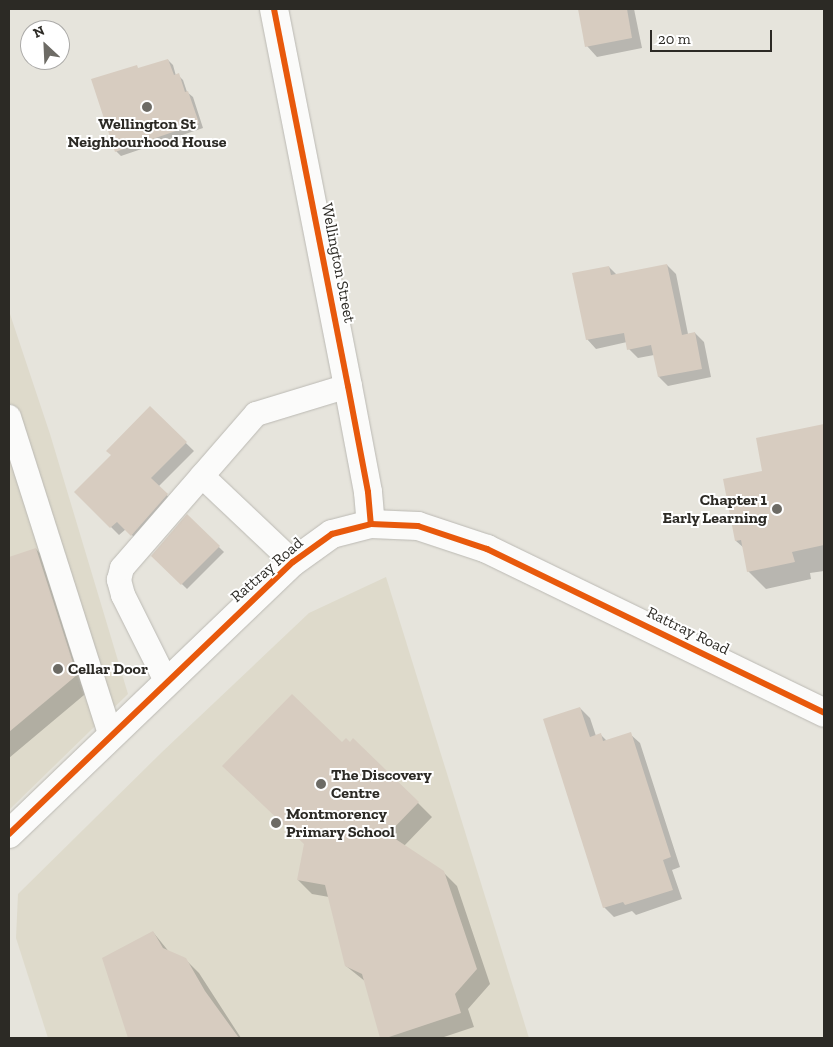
<!DOCTYPE html>
<style>
body{margin:0}
#map{position:relative;width:833px;height:1047px;overflow:hidden;background:#e6e4dc;font-family:"Zilla Slab",serif}
div>[style]{position:absolute}
.built>*{inset:0;background:#dedacb}
.shadow>*{inset:0;background:#0003}
.building>*{inset:0;background:#d7ccc0}
.roads{filter:drop-shadow(0 0 1px #bbb9b3) drop-shadow(0 0 1px #bbb9b3)}
.lane>*{height:24px;margin:-12px;padding:0 12px;transform-origin:12px;border-radius:12px;background:#fbfbfa}
.street>*{height:28px;margin:-14px;padding:0 14px;transform-origin:14px;border-radius:14px;background:#fbfbfa}
.secondary>*{height:28px;margin:-14px;padding:0 14px;transform-origin:14px;border-radius:14px;background:#fbfbfa}
.cycleway>*{height:6px;margin:-3px;padding:0 3px;transform-origin:3px;border-radius:3px;background:#e8590c}
.dots>*{width:14px;height:14px;translate:-50% -50%;box-sizing:border-box;border:2px solid #fff;border-radius:50%}
span{translate:-50% -50%;white-space:nowrap;text-align:center;line-height:1.15;-webkit-text-stroke:4px #fff;paint-order:stroke}
.poi-label{font-size:16px;color:#2c2a25;font-weight:700}
.right{translate:-100% -50%;text-align:right}
.left{translate:0 -50%;text-align:left}
.street-label{font-size:16px;color:#2c2a25}
.frame{position:absolute;inset:0;border:10px solid #2c2a25;pointer-events:none}
.north{position:absolute;left:20px;top:20px;width:50px;height:50px;box-sizing:border-box;background:#fff;border:1px solid #abaaa8;border-radius:50%;rotate:335deg;font-size:14px;font-weight:700;line-height:20px;text-align:center;color:#2c2a25}
.north::after{content:'';display:block;margin:auto;width:18px;height:22px;background:#6d6b65;clip-path:polygon(50% 0,100% 100%,50% 72%,0 100%)}
.scale{position:absolute;left:650px;top:30px;width:122px;height:22px;box-sizing:border-box;border:2px solid #2c2a25;border-top:0;padding-left:6px;font-size:15px;line-height:18px;white-space:nowrap;color:#2c2a25;-webkit-text-stroke:4px #fff;paint-order:stroke}
</style>
<div id="map">
<div class="built">
<i style="clip-path:polygon(9px 311px,50px 434px,128px 694px,9px 810px)"></i>
<i style="clip-path:polygon(386px 577px,529px 1038px,48px 1038px,16px 938px,18px 894px,161px 753px,309px 613px)"></i>
</div>
<div class="shadow">
<i style="clip-path:polygon(580px 9px,634px 9px,642px 48px,597px 57px,587px 46px)"></i>
<i style="clip-path:polygon(168px 60px,173px 65px,176px 76px,178px 75px,183px 80px,187px 92px,193px 97px,203px 128px,121px 156px,116px 151px,139px 69px)"></i>
<i style="clip-path:polygon(667px 265px,676px 274px,688px 334px,695px 333px,704px 342px,711px 377px,668px 386px,659px 377px,654px 355px,638px 358px,629px 349px,627px 342px,596px 349px,587px 339px,609px 267px,617px 275px)"></i>
<i style="clip-path:polygon(150px 408px,194px 451px,158px 487px,175px 503px,140px 543px,126px 529px,119px 535px,76px 492px,112px 455px)"></i>
<i style="clip-path:polygon(824px 425px,824px 571px,810px 573px,811px 579px,766px 589px,748px 571px,744px 548px,736px 541px,724px 480px,764px 472px,757px 439px)"></i>
<i style="clip-path:polygon(187px 516px,224px 552px,187px 589px,153px 556px)"></i>
<i style="clip-path:polygon(36px 549px,50px 564px,90px 690px,9px 758px,9px 580px,11px 579px,9px 558px)"></i>
<i style="clip-path:polygon(580px 708px,590px 718px,596px 736px,601px 735px,607px 741px,630px 734px,640px 743px,680px 867px,672px 870px,682px 899px,636px 915px,632px 911px,614px 917px,604px 907px)"></i>
<i style="clip-path:polygon(342px 744px,418px 803px,432px 817px,404px 846px,443px 872px,457px 886px,490px 984px,468px 1009px,474px 1027px,441px 1038px,381px 1038px,366px 982px,346px 966px,329px 897px,312px 894px,298px 880px)"></i>
<i style="clip-path:polygon(153px 932px,170px 953px,185px 959px,199px 973px,241px 1038px,129px 1038px,104px 958px)"></i>
</div>
<div class="building">
<i style="clip-path:polygon(578px 9px,627px 9px,632px 38px,585px 47px)"></i>
<i style="clip-path:polygon(168px 59px,174px 75px,179px 73px,185px 92px,188px 91px,199px 123px,115px 152px,91px 79px,137px 65px,138px 68px)"></i>
<i style="clip-path:polygon(667px 264px,682px 335px,695px 332px,702px 369px,658px 377px,651px 345px,627px 350px,624px 333px,586px 340px,572px 273px,609px 266px,611px 275px)"></i>
<i style="clip-path:polygon(150px 406px,187px 442px,151px 478px,168px 494px,131px 536px,117px 522px,110px 528px,74px 492px,111px 455px,106px 451px)"></i>
<i style="clip-path:polygon(824px 424px,824px 545px,792px 552px,795px 562px,747px 572px,741px 540px,735px 541px,723px 479px,762px 471px,756px 438px)"></i>
<i style="clip-path:polygon(187px 514px,220px 546px,181px 585px,151px 556px)"></i>
<i style="clip-path:polygon(36px 548px,77px 675px,9px 732px,9px 557px)"></i>
<i style="clip-path:polygon(292px 694px,342px 742px,346px 738px,350px 742px,353px 738px,419px 802px,388px 834px,444px 871px,477px 969px,455px 994px,461px 1013px,386px 1038px,380px 1038px,362px 974px,345px 966px,325px 885px,297px 880px,304px 844px,222px 766px)"></i>
<i style="clip-path:polygon(580px 707px,590px 737px,601px 733px,603px 741px,631px 732px,671px 857px,663px 860px,673px 890px,625px 905px,623px 902px,603px 908px,543px 719px)"></i>
<i style="clip-path:polygon(153px 931px,163px 948px,186px 958px,205px 991px,239px 1038px,128px 1038px,102px 958px)"></i>
</div>
<div class="roads">
<div class="lane">
<i style="left:9px;top:417px;width:336px;rotate:72.3deg"></i>
<i style="left:202px;top:476px;width:125px;rotate:43.4deg"></i>
<i style="left:166px;top:681px;width:96px;rotate:-116.6deg"></i>
<i style="left:123px;top:595px;width:16px;rotate:-105deg"></i>
<i style="left:119px;top:580px;width:12px;rotate:-76deg"></i>
<i style="left:122px;top:568px;width:204px;rotate:-49deg"></i>
<i style="left:256px;top:414px;width:96px;rotate:-16.9deg"></i>
</div>
<div class="street">
<i style="left:274px;top:9px;width:384px;rotate:78.9deg"></i>
<i style="left:348px;top:386px;width:108px;rotate:79.3deg"></i>
<i style="left:368px;top:492px;width:32px;rotate:85deg"></i>
</div>
<div class="secondary">
<i style="left:9px;top:834px;width:393px;rotate:-43.8deg"></i>
<i style="left:293px;top:562px;width:48px;rotate:-35.7deg"></i>
<i style="left:332px;top:534px;width:40px;rotate:-14.4deg"></i>
<i style="left:371px;top:524px;width:47px;rotate:2.4deg"></i>
<i style="left:418px;top:526px;width:73px;rotate:18.4deg"></i>
<i style="left:487px;top:549px;width:375px;rotate:25.9deg"></i>
</div>
</div>
<div class="cycleway">
<i style="left:274px;top:9px;width:384px;rotate:78.9deg"></i>
<i style="left:348px;top:386px;width:108px;rotate:79.3deg"></i>
<i style="left:368px;top:492px;width:32px;rotate:85deg"></i>
<i style="left:9px;top:834px;width:393px;rotate:-43.8deg"></i>
<i style="left:293px;top:562px;width:48px;rotate:-35.7deg"></i>
<i style="left:332px;top:534px;width:40px;rotate:-14.4deg"></i>
<i style="left:371px;top:524px;width:47px;rotate:2.4deg"></i>
<i style="left:418px;top:526px;width:73px;rotate:18.4deg"></i>
<i style="left:487px;top:549px;width:375px;rotate:25.9deg"></i>
</div>
<div class="dots">
<i style="left:147px;top:107px;background:#6d6b65"></i>
<i style="left:777px;top:509px;background:#6d6b65"></i>
<i style="left:58px;top:669px;background:#6d6b65"></i>
<i style="left:321px;top:784px;background:#6d6b65"></i>
<i style="left:276px;top:823px;background:#6d6b65"></i>
</div>
<div class="poi-label">
<span style="left:147px;top:133px">Wellington St<br>Neighbourhood House</span>
<span class="right" style="left:767px;top:509px">Chapter 1<br>Early Learning</span>
<span class="left" style="left:68px;top:669px">Cellar Door</span>
<span class="left" style="left:331px;top:784px">The Discovery<br>Centre</span>
<span class="left" style="left:286px;top:823px">Montmorency<br>Primary School</span>
</div>
<div class="street-label">
<span style="left:338px;top:263px;rotate:79deg">Wellington Street</span>
<span style="left:267px;top:570px;rotate:-41deg">Rattray Road</span>
<span style="left:688px;top:631px;rotate:26deg">Rattray Road</span>
</div>
<div class="frame"></div>
<div class="north">N</div>
<div class="scale">20 m</div>
</div>
